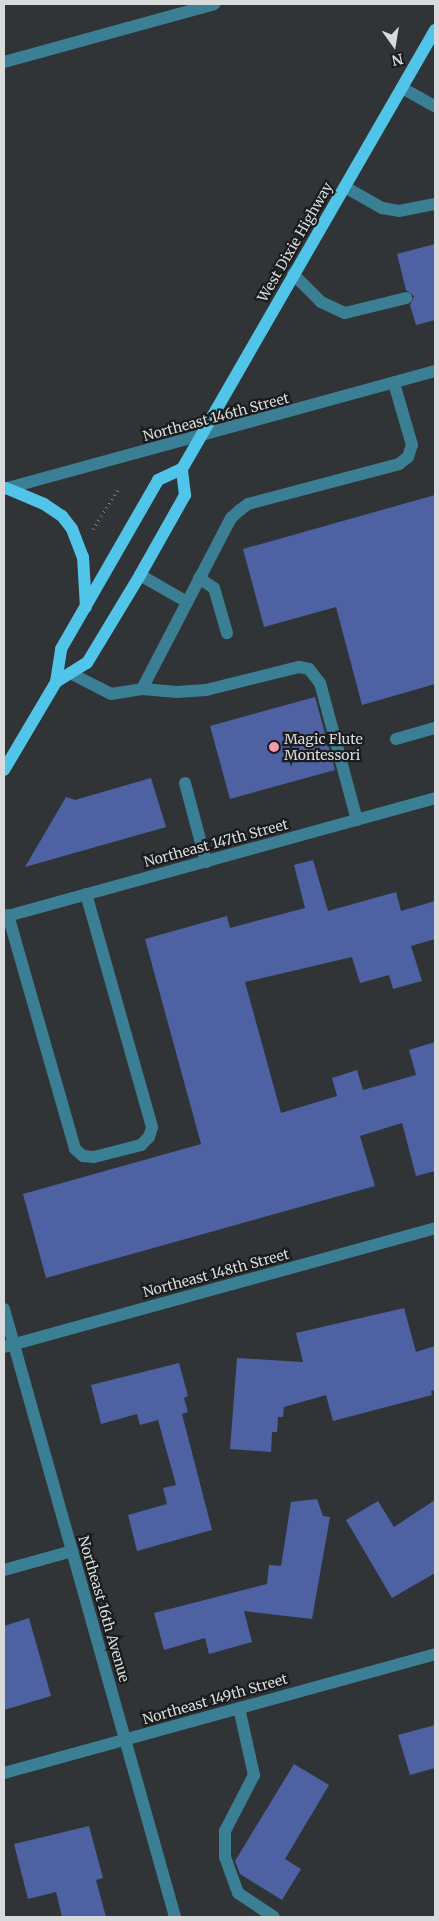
<!DOCTYPE html>
<style>
body{margin:0}
#map{position:relative;width:439px;height:1921px;overflow:hidden;background:#313436;font-family:Merriweather,serif}
div>[style]{position:absolute}
.building>*{inset:0;background:#4d61a3}
.path>*{height:3px;margin-top:-1.5px;transform-origin:0;background:repeating-linear-gradient(90deg,#808284 0 1px,transparent 0 5px)}
.minor>*{height:12px;margin:-6px;padding:0 6px;transform-origin:6px;border-radius:6px;background:#3b7f94}
.major>*{height:12px;margin:-6px;padding:0 6px;transform-origin:6px;border-radius:6px;background:#51c5e9}
.dots>*{width:14px;height:14px;translate:-50% -50%;box-sizing:border-box;border:2px solid #1a1b1c;border-radius:50%}
span{translate:-50% -50%;white-space:nowrap;text-align:center;line-height:1.15;-webkit-text-stroke:4.5px #1a1b1c;paint-order:stroke}
.street-label{font-size:14px;color:#d8dadb}
.poi-label{font-size:14px;color:#d8dadb}
.left{translate:0 -50%;text-align:left}
.frame{position:absolute;inset:0;border:5px solid #d8dadb;pointer-events:none}
.north{position:absolute;left:369px;top:20px;width:50px;height:50px;-webkit-text-stroke:4px #1a1b1c;paint-order:stroke;rotate:167deg;font-size:14px;font-weight:700;line-height:20px;text-align:center;color:#d8dadb}
.north::after{content:'';display:block;margin:auto;width:18px;height:22px;background:#d8dadb;clip-path:polygon(50% 0,100% 100%,50% 72%,0 100%)}
</style>
<div id="map">
<div class="building">
<i style="clip-path:polygon(435px 244px,435px 320px,416px 325px,410px 305px,414px 296px,406px 290px,397px 254px)"></i>
<i style="clip-path:polygon(435px 495px,435px 684px,362px 705px,336px 607px,264px 627px,243px 549px)"></i>
<i style="clip-path:polygon(315px 697px,335px 770px,230px 799px,210px 726px)"></i>
<i style="clip-path:polygon(151px 778px,166px 827px,25px 867px,66px 797px,75px 800px)"></i>
<i style="clip-path:polygon(313px 860px,328px 911px,396px 892px,401px 911px,435px 901px,435px 939px,411px 946px,422px 981px,393px 989px,389px 975px,360px 983px,352px 957px,245px 982px,281px 1113px,337px 1096px,332px 1078px,357px 1070px,363px 1090px,416px 1075px,409px 1050px,435px 1042px,435px 1171px,416px 1176px,402px 1123px,360px 1136px,375px 1186px,46px 1278px,23px 1194px,201px 1144px,145px 939px,227px 916px,230px 928px,305px 908px,294px 865px)"></i>
<i style="clip-path:polygon(404px 1308px,416px 1352px,435px 1346px,435px 1390px,431px 1391px,432px 1395px,333px 1421px,326px 1395px,284px 1407px,283px 1417px,278px 1417px,277px 1432px,272px 1432px,271px 1452px,230px 1449px,237px 1358px,303px 1362px,296px 1333px)"></i>
<i style="clip-path:polygon(179px 1363px,188px 1396px,184px 1398px,188px 1412px,182px 1414px,212px 1530px,137px 1551px,128px 1515px,167px 1504px,163px 1488px,176px 1485px,158px 1420px,140px 1425px,137px 1414px,101px 1424px,91px 1385px)"></i>
<i style="clip-path:polygon(317px 1499px,323px 1516px,330px 1517px,312px 1619px,244px 1611px,252px 1642px,209px 1654px,205px 1638px,164px 1650px,154px 1613px,267px 1584px,269px 1565px,281px 1566px,291px 1502px)"></i>
<i style="clip-path:polygon(435px 1500px,435px 1573px,392px 1598px,346px 1520px,378px 1501px,394px 1527px)"></i>
<i style="clip-path:polygon(29px 1618px,51px 1696px,4px 1710px,4px 1626px)"></i>
<i style="clip-path:polygon(435px 1725px,435px 1768px,410px 1775px,398px 1735px)"></i>
<i style="clip-path:polygon(294px 1764px,329px 1785px,285px 1859px,301px 1869px,282px 1900px,240px 1874px,235px 1861px)"></i>
<i style="clip-path:polygon(89px 1826px,103px 1878px,96px 1880px,106px 1917px,62px 1917px,56px 1892px,28px 1899px,14px 1844px)"></i>
</div>
<div class="path">
<i style="left:93px;top:529px;width:49px;rotate:-57.6deg"></i>
</div>
<div class="minor">
<i style="left:4px;top:62px;width:218px;rotate:-15.4deg"></i>
<i style="left:402px;top:88px;width:38px;rotate:29deg"></i>
<i style="left:345px;top:187px;width:43px;rotate:29.6deg"></i>
<i style="left:382px;top:208px;width:17px;rotate:10deg"></i>
<i style="left:399px;top:211px;width:37px;rotate:-11deg"></i>
<i style="left:293px;top:274px;width:40px;rotate:45deg"></i>
<i style="left:321px;top:302px;width:26px;rotate:25deg"></i>
<i style="left:345px;top:313px;width:63px;rotate:-13.8deg"></i>
<i style="left:4px;top:489px;width:447px;rotate:-15.3deg"></i>
<i style="left:140px;top:575px;width:54px;rotate:29.9deg"></i>
<i style="left:199px;top:578px;width:18px;rotate:34deg"></i>
<i style="left:214px;top:588px;width:47px;rotate:73.9deg"></i>
<i style="left:70px;top:673px;width:46px;rotate:27.1deg"></i>
<i style="left:111px;top:694px;width:31px;rotate:-9deg"></i>
<i style="left:142px;top:689px;width:193px;rotate:-62.5deg"></i>
<i style="left:231px;top:518px;width:12px;rotate:-42deg"></i>
<i style="left:240px;top:510px;width:10px;rotate:-37deg"></i>
<i style="left:248px;top:504px;width:156px;rotate:-14.8deg"></i>
<i style="left:399px;top:464px;width:11px;rotate:-38deg"></i>
<i style="left:408px;top:457px;width:13px;rotate:-72deg"></i>
<i style="left:412px;top:445px;width:65px;rotate:-106.2deg"></i>
<i style="left:142px;top:689px;width:35px;rotate:5deg"></i>
<i style="left:177px;top:692px;width:29px;rotate:-4deg"></i>
<i style="left:206px;top:690px;width:96px;rotate:-13.9deg"></i>
<i style="left:299px;top:667px;width:10px;rotate:11deg"></i>
<i style="left:309px;top:669px;width:18px;rotate:52deg"></i>
<i style="left:320px;top:683px;width:142px;rotate:74.9deg"></i>
<i style="left:396px;top:739px;width:41px;rotate:-15.8deg"></i>
<i style="left:185px;top:783px;width:82px;rotate:75.1deg"></i>
<i style="left:8px;top:915px;width:243px;rotate:74deg"></i>
<i style="left:75px;top:1149px;width:11px;rotate:41deg"></i>
<i style="left:83px;top:1156px;width:11px;rotate:5deg"></i>
<i style="left:94px;top:1157px;width:49px;rotate:-14.3deg"></i>
<i style="left:141px;top:1145px;width:11px;rotate:-45deg"></i>
<i style="left:149px;top:1137px;width:10px;rotate:-73deg"></i>
<i style="left:152px;top:1127px;width:242px;rotate:-105.8deg"></i>
<i style="left:4px;top:917px;width:447px;rotate:-15.4deg"></i>
<i style="left:4px;top:1309px;width:632px;rotate:74.29deg"></i>
<i style="left:4px;top:1347px;width:447px;rotate:-15.4deg"></i>
<i style="left:4px;top:1570px;width:71px;rotate:-15.6deg"></i>
<i style="left:239px;top:1708px;width:69px;rotate:77.4deg"></i>
<i style="left:254px;top:1775px;width:63px;rotate:117.4deg"></i>
<i style="left:225px;top:1831px;width:26px;rotate:90deg"></i>
<i style="left:225px;top:1857px;width:38px;rotate:70deg"></i>
<i style="left:238px;top:1893px;width:43px;rotate:33.7deg"></i>
<i style="left:4px;top:1773px;width:447px;rotate:-15.4deg"></i>
</div>
<div class="major">
<i style="left:6px;top:488px;width:41px;rotate:22.8deg"></i>
<i style="left:44px;top:504px;width:22px;rotate:34deg"></i>
<i style="left:62px;top:516px;width:16px;rotate:52deg"></i>
<i style="left:72px;top:529px;width:30px;rotate:69deg"></i>
<i style="left:83px;top:557px;width:50px;rotate:86.6deg"></i>
<i style="left:56px;top:682px;width:36px;rotate:-32deg"></i>
<i style="left:87px;top:663px;width:103px;rotate:-58.9deg"></i>
<i style="left:140px;top:575px;width:92px;rotate:-60.6deg"></i>
<i style="left:185px;top:495px;width:26px;rotate:-97deg"></i>
<i style="left:182px;top:469px;width:507px;rotate:-60.04deg"></i>
<i style="left:4px;top:770px;width:102px;rotate:-59.4deg"></i>
<i style="left:56px;top:682px;width:33px;rotate:-81deg"></i>
<i style="left:61px;top:649px;width:195px;rotate:-60.1deg"></i>
<i style="left:158px;top:480px;width:26px;rotate:-25deg"></i>
</div>
<div class="dots">
<i style="left:274px;top:747px;background:#f39aac"></i>
</div>
<div class="street-label">
<span style="left:295px;top:242px;rotate:-60deg">West Dixie Highway</span>
<span style="left:216px;top:417px;rotate:-15deg">Northeast 146th Street</span>
<span style="left:216px;top:843px;rotate:-15deg">Northeast 147th Street</span>
<span style="left:216px;top:1273px;rotate:-15deg">Northeast 148th Street</span>
<span style="left:104px;top:1609px;rotate:74deg">Northeast 16th Avenue</span>
<span style="left:215px;top:1699px;rotate:-16deg">Northeast 149th Street</span>
</div>
<div class="poi-label">
<span class="left" style="left:284px;top:747px">Magic Flute<br>Montessori</span>
</div>
<div class="frame"></div>
<div class="north">N</div>
</div>
